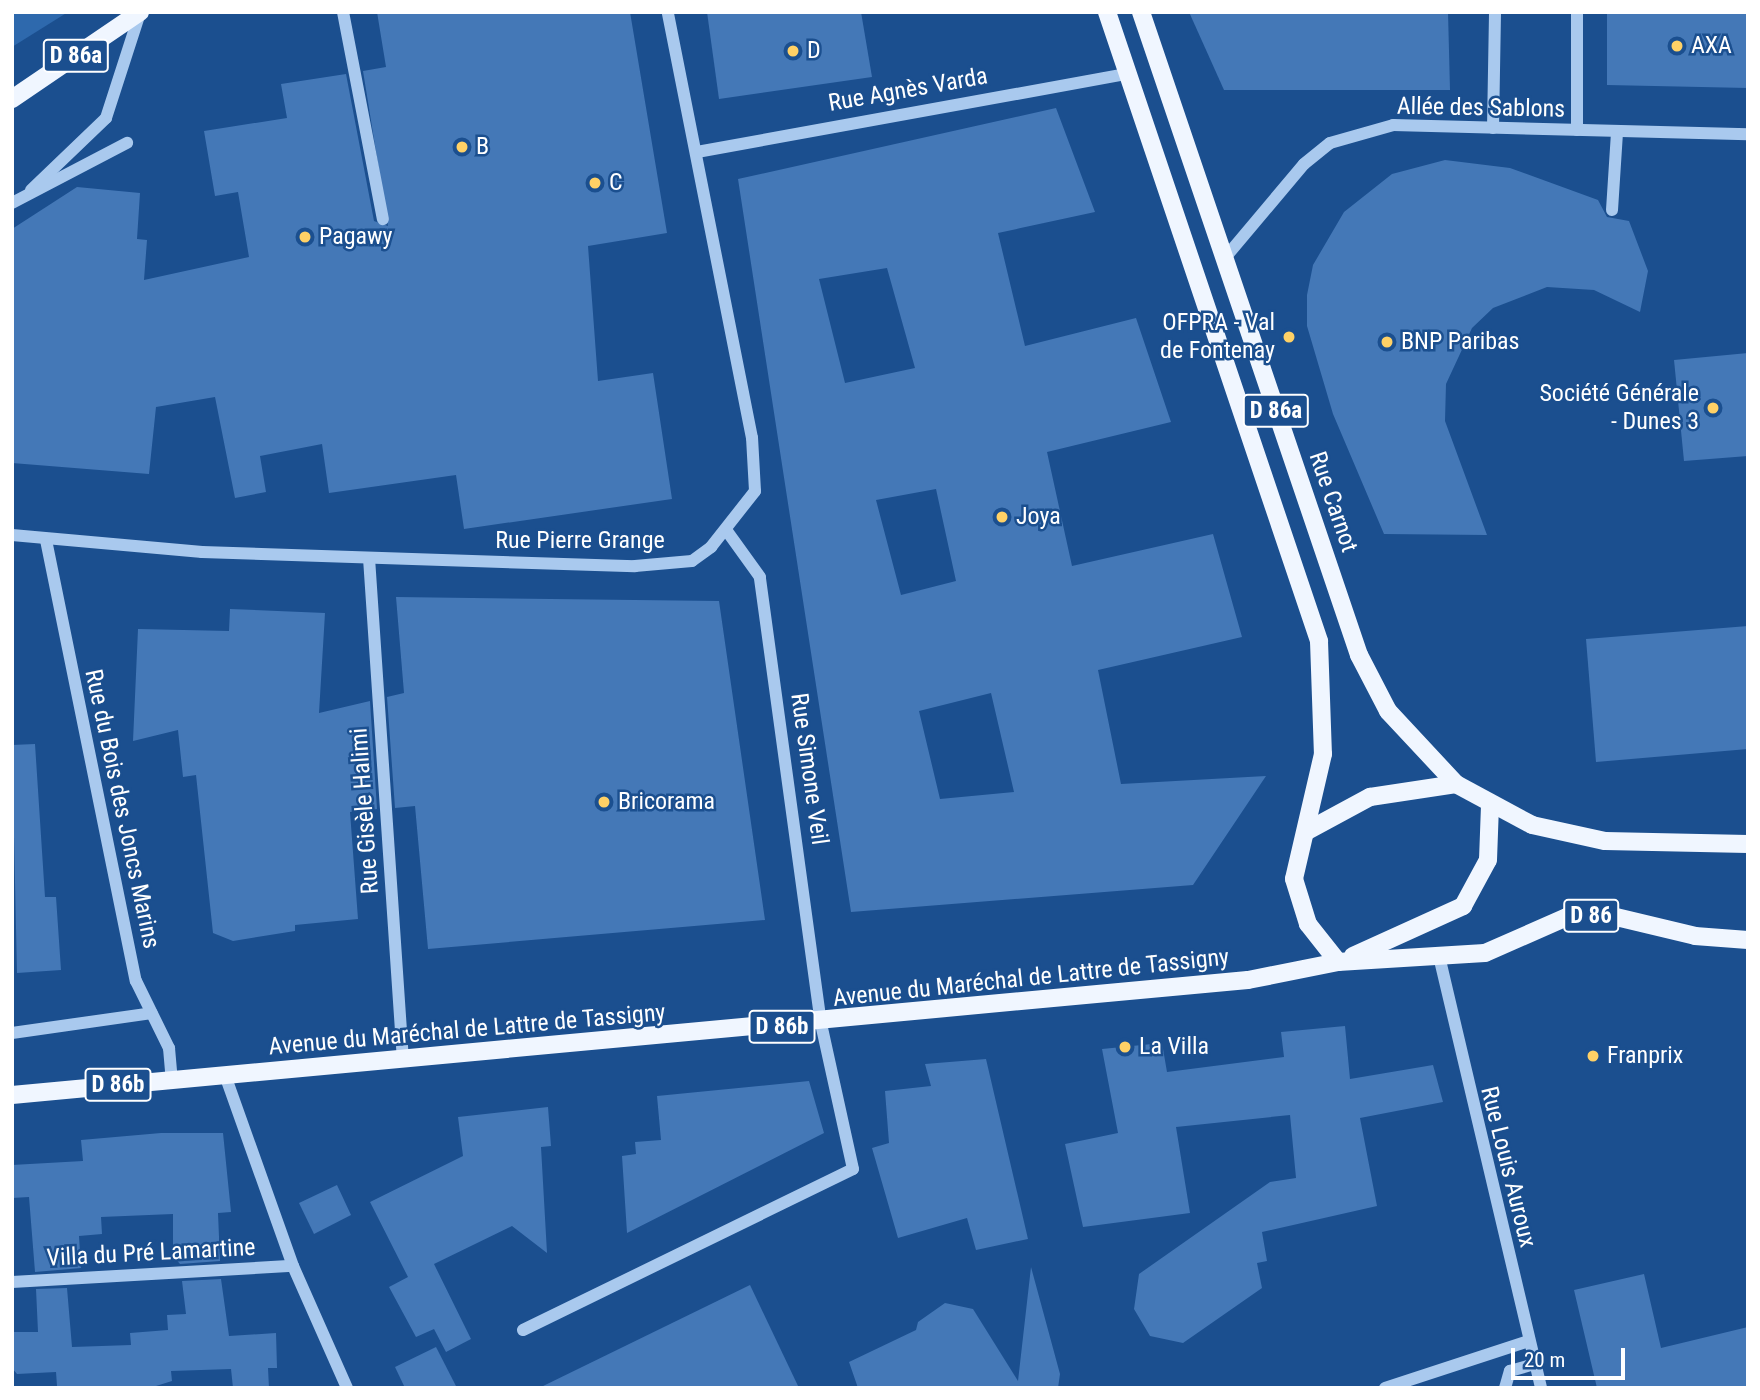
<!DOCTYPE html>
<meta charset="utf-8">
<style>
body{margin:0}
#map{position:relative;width:1760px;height:1400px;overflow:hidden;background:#1b4f8f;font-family:"Roboto Condensed",sans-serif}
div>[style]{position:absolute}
.green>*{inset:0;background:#2e69ad}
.building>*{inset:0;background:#4478b7}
.minor>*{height:12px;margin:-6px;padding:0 6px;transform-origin:6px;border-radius:6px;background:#a9c9ee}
.major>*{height:18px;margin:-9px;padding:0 9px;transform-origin:9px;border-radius:9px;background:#f0f6ff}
.dots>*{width:19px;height:19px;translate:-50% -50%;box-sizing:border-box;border:4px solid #1b4f8f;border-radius:50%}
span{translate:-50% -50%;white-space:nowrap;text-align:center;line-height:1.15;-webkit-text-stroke:5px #1b4f8f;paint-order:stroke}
.shield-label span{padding:2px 5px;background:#1b4f8f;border:2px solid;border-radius:5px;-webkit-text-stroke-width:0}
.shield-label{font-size:23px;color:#fff;font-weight:700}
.poi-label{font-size:24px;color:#fff}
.left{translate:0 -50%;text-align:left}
.right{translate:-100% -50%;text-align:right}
.street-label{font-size:24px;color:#fff}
.frame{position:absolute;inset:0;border:14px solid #fff;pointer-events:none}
.scale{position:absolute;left:1511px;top:1348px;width:114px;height:32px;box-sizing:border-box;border:4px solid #fff;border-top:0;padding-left:9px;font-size:21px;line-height:24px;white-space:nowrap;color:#fff;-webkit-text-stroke:5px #1b4f8f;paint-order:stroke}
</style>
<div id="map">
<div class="green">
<i style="clip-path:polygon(12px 12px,68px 12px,12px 47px)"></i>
</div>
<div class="building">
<i style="clip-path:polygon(377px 12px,630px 12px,667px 233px,588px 246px,598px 381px,653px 373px,672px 499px,464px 529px,456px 475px,329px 493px,322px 444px,260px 456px,266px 492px,235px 498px,215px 397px,156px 407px,149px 474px,12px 463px,12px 229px,77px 187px,140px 193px,137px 239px,147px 240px,144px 280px,249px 257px,238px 192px,215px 196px,204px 131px,287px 118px,281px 84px,346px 74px,374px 221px,388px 226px,363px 71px,386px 67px)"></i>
<i style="clip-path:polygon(707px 12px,861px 12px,872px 77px,719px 99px)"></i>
<i style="clip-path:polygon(1189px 12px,1448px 12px,1450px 90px,1224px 90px)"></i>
<i style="clip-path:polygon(1607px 12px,1748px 12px,1748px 88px,1607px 85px)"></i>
<i style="clip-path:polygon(evenodd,1056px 108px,1095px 212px,998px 233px,1025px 346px,1136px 318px,1171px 422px,1047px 452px,1072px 566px,1213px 534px,1242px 637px,1098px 670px,1121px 784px,1266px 776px,1193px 885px,851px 912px,738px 179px,1056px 108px,887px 268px,915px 368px,845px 383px,819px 279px,887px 268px,1056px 108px,936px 489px,956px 581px,901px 595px,876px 500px,936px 489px,1056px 108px,991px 693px,1014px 792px,940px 799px,919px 711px,991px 693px)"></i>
<i style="clip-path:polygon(1445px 160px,1510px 168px,1598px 200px,1607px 217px,1629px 221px,1648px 271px,1640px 312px,1594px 290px,1547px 287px,1493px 308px,1472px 328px,1446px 384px,1445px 421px,1487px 535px,1384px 534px,1333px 414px,1307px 326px,1307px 295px,1313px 265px,1344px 212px,1392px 174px)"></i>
<i style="clip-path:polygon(1748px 353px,1748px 456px,1684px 461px,1674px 360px)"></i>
<i style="clip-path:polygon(396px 597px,719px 601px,765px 920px,428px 949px,415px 806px,395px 808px,387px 697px,404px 693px)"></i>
<i style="clip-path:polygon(230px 609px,325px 613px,319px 713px,370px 701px,377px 809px,350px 812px,358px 919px,295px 925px,295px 931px,233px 941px,213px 933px,196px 775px,183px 777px,178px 730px,133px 741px,138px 629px,229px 631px)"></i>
<i style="clip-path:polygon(1748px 626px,1748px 749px,1596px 762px,1586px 639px)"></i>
<i style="clip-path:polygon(35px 744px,45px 897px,56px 897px,61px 970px,17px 973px,12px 745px)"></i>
<i style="clip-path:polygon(1345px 1026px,1350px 1079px,1433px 1065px,1443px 1102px,1360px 1118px,1377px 1206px,1262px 1232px,1267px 1261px,1257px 1263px,1262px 1288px,1183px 1343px,1150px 1336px,1134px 1309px,1139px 1274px,1270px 1182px,1296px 1178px,1290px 1115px,1176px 1127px,1190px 1213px,1083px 1227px,1065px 1144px,1118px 1133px,1102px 1049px,1162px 1043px,1167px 1072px,1284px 1057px,1281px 1032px)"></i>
<i style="clip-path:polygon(986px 1059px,1028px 1239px,976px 1250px,967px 1218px,898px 1238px,872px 1148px,889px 1143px,885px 1091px,931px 1086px,925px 1064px)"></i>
<i style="clip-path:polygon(809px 1081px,824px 1133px,627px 1233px,622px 1156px,636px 1154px,635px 1142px,661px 1140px,657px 1096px)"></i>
<i style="clip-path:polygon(548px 1107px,551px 1146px,541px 1147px,547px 1253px,512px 1226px,434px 1264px,471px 1339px,446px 1352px,434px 1329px,416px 1337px,389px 1287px,408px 1277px,370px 1202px,463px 1156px,458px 1117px)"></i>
<i style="clip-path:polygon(161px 1133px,223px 1133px,231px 1212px,218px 1213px,220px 1261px,180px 1264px,173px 1256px,173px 1214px,101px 1217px,102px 1234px,79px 1236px,81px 1268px,35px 1272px,29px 1197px,12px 1198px,12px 1165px,83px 1161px,81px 1140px)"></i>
<i style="clip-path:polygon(337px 1185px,351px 1215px,314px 1234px,299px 1203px)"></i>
<i style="clip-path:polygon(1031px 1267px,1060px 1374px,1058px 1388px,858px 1388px,849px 1362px,916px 1330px,918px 1322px,945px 1303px,973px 1309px,1018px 1381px)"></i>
<i style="clip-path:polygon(1644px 1274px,1661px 1348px,1748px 1327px,1748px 1388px,1597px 1388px,1574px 1290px)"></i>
<i style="clip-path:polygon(221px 1279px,229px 1336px,276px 1333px,277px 1368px,268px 1368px,269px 1388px,233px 1388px,231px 1369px,171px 1371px,172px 1381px,156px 1386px,115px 1388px,57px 1386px,56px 1372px,17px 1374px,12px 1368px,12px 1332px,38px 1332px,36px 1289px,67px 1288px,72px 1347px,131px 1345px,130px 1333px,168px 1330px,167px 1315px,186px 1314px,182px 1281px)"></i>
<i style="clip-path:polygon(750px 1285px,799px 1388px,539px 1388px)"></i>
<i style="clip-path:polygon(436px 1347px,457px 1388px,405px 1388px,395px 1367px)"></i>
</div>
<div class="minor">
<i style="left:343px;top:12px;width:211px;rotate:79.1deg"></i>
<i style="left:1577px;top:12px;width:118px;rotate:90deg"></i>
<i style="left:1493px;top:128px;width:116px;rotate:-89deg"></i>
<i style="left:697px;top:152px;width:438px;rotate:-10.3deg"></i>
<i style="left:31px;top:190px;width:104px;rotate:-43.8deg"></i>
<i style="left:106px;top:118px;width:110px;rotate:-72.1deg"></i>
<i style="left:12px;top:203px;width:130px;rotate:-27.6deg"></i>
<i style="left:1612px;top:210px;width:78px;rotate:-86.3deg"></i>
<i style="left:1224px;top:259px;width:124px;rotate:-49.9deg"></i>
<i style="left:1304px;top:164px;width:33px;rotate:-39deg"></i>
<i style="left:1330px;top:143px;width:66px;rotate:-15.9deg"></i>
<i style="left:1393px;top:125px;width:355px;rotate:1.5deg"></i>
<i style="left:12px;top:535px;width:191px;rotate:5.1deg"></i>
<i style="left:202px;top:552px;width:433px;rotate:1.9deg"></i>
<i style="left:635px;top:566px;width:57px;rotate:-5deg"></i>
<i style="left:692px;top:561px;width:24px;rotate:-36deg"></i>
<i style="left:711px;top:547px;width:71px;rotate:-51.8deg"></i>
<i style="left:755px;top:491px;width:53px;rotate:-93.2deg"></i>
<i style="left:752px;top:438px;width:434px;rotate:-101.2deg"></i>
<i style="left:46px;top:540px;width:450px;rotate:78.5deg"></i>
<i style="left:136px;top:981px;width:75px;rotate:63.8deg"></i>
<i style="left:169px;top:1048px;width:32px;rotate:85deg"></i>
<i style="left:369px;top:558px;width:503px;rotate:86.13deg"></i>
<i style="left:1439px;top:956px;width:444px;rotate:76.7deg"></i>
<i style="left:12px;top:1033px;width:141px;rotate:-8.1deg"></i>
<i style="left:225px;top:1075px;width:203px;rotate:70.4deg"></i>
<i style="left:293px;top:1266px;width:133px;rotate:66.1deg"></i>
<i style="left:12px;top:1282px;width:281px;rotate:-3.3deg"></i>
<i style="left:523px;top:1330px;width:367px;rotate:-26deg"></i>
<i style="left:853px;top:1169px;width:148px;rotate:-102.4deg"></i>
<i style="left:821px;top:1024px;width:451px;rotate:-97.8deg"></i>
<i style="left:760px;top:577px;width:57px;rotate:-125.7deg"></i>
<i style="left:1385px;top:1388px;width:151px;rotate:-18.1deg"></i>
<i style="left:1505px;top:1388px;width:18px;rotate:-74deg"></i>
<i style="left:1510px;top:1371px;width:26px;rotate:-16deg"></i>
</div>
<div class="major">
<i style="left:1107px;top:12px;width:664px;rotate:71.37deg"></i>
<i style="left:1319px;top:641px;width:113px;rotate:88deg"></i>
<i style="left:1323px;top:754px;width:128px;rotate:103.1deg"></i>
<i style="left:1294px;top:879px;width:47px;rotate:72.7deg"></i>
<i style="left:1308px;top:924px;width:48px;rotate:51.7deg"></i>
<i style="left:1141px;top:12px;width:679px;rotate:71.27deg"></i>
<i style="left:1359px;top:655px;width:63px;rotate:62.6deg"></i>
<i style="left:1388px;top:711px;width:100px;rotate:47deg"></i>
<i style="left:1456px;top:784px;width:86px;rotate:28.3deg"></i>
<i style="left:1532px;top:825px;width:75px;rotate:12.4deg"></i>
<i style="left:1605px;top:841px;width:143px;rotate:1.2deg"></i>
<i style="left:12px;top:99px;width:155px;rotate:-34.2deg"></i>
<i style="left:1307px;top:831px;width:72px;rotate:-28.4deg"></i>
<i style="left:1370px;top:797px;width:87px;rotate:-8.6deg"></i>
<i style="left:1353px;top:956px;width:121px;rotate:-24.4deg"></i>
<i style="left:1463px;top:906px;width:52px;rotate:-61.5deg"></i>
<i style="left:1488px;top:860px;width:54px;rotate:-87.9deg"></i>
<i style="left:12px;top:1095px;width:1241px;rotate:-5.32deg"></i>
<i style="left:1248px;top:980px;width:92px;rotate:-11.3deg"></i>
<i style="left:1338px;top:962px;width:147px;rotate:-3.5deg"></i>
<i style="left:1485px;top:953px;width:90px;rotate:-23.7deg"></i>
<i style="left:1567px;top:917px;width:45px;rotate:-1.3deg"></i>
<i style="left:1612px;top:916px;width:85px;rotate:13.5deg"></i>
<i style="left:1695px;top:936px;width:53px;rotate:4.3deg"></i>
</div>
<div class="dots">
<i style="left:1677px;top:46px;background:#ffd166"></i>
<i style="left:793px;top:51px;background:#ffd166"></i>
<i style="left:462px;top:147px;background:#ffd166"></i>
<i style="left:595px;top:183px;background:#ffd166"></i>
<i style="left:305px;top:237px;background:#ffd166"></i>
<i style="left:1289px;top:337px;background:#ffd166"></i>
<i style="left:1387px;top:342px;background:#ffd166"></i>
<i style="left:1713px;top:408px;background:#ffd166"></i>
<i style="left:1002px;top:517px;background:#ffd166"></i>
<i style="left:604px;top:802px;background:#ffd166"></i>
<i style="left:1125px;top:1047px;background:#ffd166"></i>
<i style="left:1593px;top:1056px;background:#ffd166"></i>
</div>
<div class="shield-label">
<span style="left:76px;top:56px">D 86a</span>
<span style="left:1276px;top:411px">D 86a</span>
<span style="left:1591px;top:916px">D 86</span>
<span style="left:782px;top:1027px">D 86b</span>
<span style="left:118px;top:1085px">D 86b</span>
</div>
<div class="poi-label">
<span class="left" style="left:1691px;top:46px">AXA</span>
<span class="left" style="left:807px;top:51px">D</span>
<span class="left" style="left:476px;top:147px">B</span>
<span class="left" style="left:609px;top:183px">C</span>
<span class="left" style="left:319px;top:237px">Pagawy</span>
<span class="right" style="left:1275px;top:337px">OFPRA - Val<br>de Fontenay</span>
<span class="left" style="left:1401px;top:342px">BNP Paribas</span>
<span class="right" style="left:1699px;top:408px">Société Générale<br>- Dunes 3</span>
<span class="left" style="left:1016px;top:517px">Joya</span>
<span class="left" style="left:618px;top:802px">Bricorama</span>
<span class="left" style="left:1139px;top:1047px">La Villa</span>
<span class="left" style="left:1607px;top:1056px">Franprix</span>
</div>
<div class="street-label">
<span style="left:908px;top:90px;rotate:-10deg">Rue Agnès Varda</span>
<span style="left:1481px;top:108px;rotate:1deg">Allée des Sablons</span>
<span style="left:1333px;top:502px;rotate:71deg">Rue Carnot</span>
<span style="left:580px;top:541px">Rue Pierre Grange</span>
<span style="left:809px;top:769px;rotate:82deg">Rue Simone Veil</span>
<span style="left:122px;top:809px;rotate:78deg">Rue du Bois des Joncs Marins</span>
<span style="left:365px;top:811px;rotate:-94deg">Rue Gisèle Halimi</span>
<span style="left:1031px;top:978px;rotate:-6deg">Avenue du Maréchal de Lattre de Tassigny</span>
<span style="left:467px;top:1030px;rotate:-5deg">Avenue du Maréchal de Lattre de Tassigny</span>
<span style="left:1508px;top:1167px;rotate:76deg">Rue Louis Auroux</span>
<span style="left:151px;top:1253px;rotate:-3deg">Villa du Pré Lamartine</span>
</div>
<div class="frame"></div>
<div class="scale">20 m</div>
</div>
